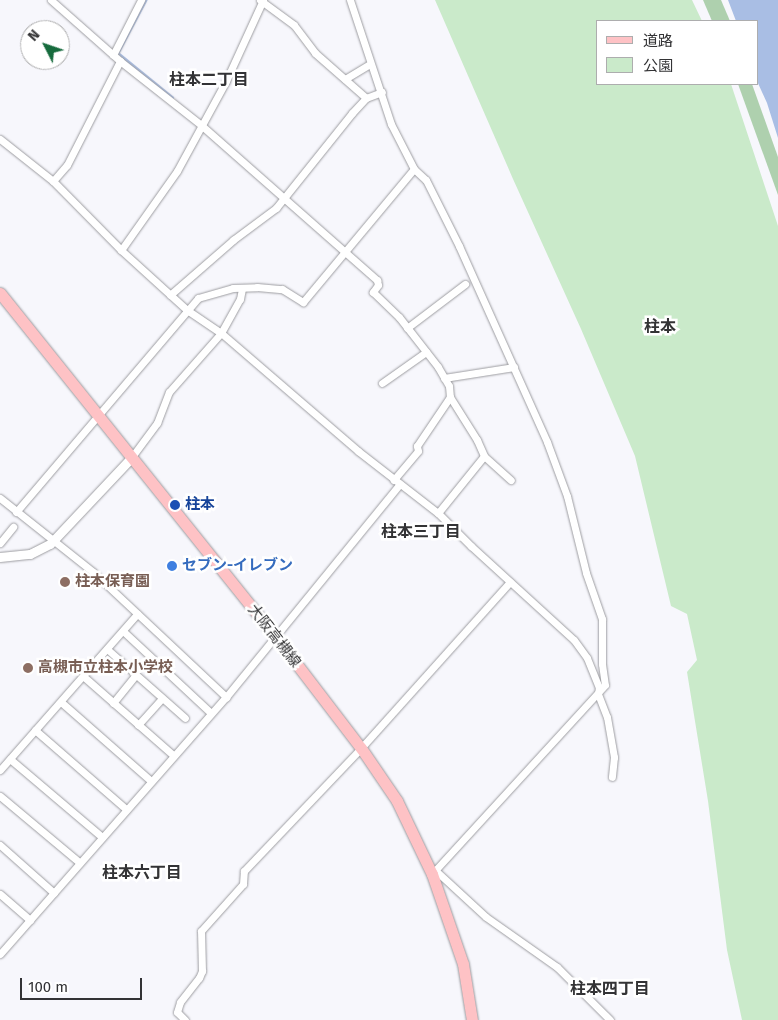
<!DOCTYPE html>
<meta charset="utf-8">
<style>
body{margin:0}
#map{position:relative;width:778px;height:1020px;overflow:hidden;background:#f7f7fc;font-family:"Fira Sans","Noto Sans JP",sans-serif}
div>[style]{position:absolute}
.green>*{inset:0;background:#caeaca}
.forest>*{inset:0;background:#aed0ae}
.water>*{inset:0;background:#a9bee4}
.stream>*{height:2.5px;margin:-1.25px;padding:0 1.25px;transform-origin:1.25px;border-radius:1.25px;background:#a9bee4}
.roads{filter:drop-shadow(0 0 1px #9d9da1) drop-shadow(0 0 1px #9d9da1)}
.minor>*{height:7px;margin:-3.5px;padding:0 3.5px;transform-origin:3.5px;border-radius:3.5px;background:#fff}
.tertiary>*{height:9px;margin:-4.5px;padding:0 4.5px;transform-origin:4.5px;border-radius:4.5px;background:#fff}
.primary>*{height:11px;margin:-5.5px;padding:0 5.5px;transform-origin:5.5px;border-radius:5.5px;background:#fec2c5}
.dots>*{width:14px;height:14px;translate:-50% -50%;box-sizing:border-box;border:2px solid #fff;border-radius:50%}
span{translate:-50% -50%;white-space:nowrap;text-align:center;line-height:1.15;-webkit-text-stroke:5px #fff;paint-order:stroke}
.transit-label{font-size:15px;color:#164399;font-weight:700}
.left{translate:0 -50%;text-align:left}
.shop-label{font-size:15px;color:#366cbe;font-weight:700}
.education-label{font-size:15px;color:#785e54;font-weight:700}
.street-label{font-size:15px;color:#333335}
.neighbourhood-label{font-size:16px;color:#333335;font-weight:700}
.legend{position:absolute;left:596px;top:20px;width:162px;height:65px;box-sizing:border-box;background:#fff;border:1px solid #adadae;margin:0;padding:6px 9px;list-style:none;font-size:15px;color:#333335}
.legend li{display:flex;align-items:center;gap:10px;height:25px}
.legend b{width:25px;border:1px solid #adadae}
.north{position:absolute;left:20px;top:20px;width:50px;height:50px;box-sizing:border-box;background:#fff;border:1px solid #adadae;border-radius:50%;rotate:311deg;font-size:14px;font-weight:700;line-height:20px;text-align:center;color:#333335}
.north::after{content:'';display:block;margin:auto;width:18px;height:22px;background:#166b3d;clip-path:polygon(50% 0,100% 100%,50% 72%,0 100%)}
.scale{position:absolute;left:20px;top:978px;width:122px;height:22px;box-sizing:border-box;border:2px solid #333335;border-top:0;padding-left:6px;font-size:15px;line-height:18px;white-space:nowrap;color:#333335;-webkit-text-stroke:4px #fff;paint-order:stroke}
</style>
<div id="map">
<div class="green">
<i style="clip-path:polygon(435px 0,692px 0,702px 21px,597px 21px,597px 84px,731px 84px,778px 226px,778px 1020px,742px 1020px,727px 950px,708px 801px,687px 672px,697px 660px,687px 614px,671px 606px,635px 456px,581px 329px,513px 179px)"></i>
</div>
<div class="forest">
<i style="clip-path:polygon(703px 0,721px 0,730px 21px,712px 21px)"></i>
<i style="clip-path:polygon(738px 84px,752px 84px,778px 157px,778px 195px)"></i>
</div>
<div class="water">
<i style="clip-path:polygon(728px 0,778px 0,778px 138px,767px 103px,757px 81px,757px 21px,736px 21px)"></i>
</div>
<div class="stream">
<i style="left:146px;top:0;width:60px;rotate:117.8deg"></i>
<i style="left:118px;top:53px;width:70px;rotate:39.2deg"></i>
</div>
<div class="roads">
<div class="minor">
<i style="left:51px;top:0;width:92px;rotate:41.5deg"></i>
<i style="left:120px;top:61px;width:103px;rotate:38.3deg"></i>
<i style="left:201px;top:125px;width:235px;rotate:41.4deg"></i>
<i style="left:377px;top:280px;width:5px;rotate:79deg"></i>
<i style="left:378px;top:285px;width:9px;rotate:126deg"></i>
<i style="left:373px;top:292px;width:36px;rotate:44deg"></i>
<i style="left:399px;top:317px;width:63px;rotate:52deg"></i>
<i style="left:438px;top:367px;width:22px;rotate:60deg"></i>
<i style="left:449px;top:386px;width:11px;rotate:85deg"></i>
<i style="left:450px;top:397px;width:59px;rotate:124deg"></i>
<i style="left:417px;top:446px;width:5px;rotate:79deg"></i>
<i style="left:418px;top:451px;width:38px;rotate:130deg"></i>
<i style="left:260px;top:0;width:42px;rotate:36.3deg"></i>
<i style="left:294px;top:25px;width:35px;rotate:53deg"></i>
<i style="left:315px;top:53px;width:68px;rotate:41.4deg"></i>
<i style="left:263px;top:0;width:89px;rotate:114.6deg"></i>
<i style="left:226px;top:81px;width:102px;rotate:118.6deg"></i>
<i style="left:177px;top:171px;width:97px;rotate:125.3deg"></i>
<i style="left:121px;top:250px;width:89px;rotate:42.3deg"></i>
<i style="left:187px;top:310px;width:41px;rotate:34.1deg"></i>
<i style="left:221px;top:333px;width:181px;rotate:40.7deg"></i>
<i style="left:358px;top:451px;width:101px;rotate:37.8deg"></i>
<i style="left:438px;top:513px;width:47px;rotate:45deg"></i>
<i style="left:471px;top:546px;width:139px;rotate:42.4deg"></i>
<i style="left:574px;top:640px;width:22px;rotate:54deg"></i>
<i style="left:587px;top:658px;width:31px;rotate:68deg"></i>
<i style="left:599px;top:687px;width:7px;rotate:98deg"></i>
<i style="left:598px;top:694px;width:25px;rotate:69deg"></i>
<i style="left:607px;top:717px;width:41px;rotate:80.1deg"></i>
<i style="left:614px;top:757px;width:20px;rotate:96deg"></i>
<i style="left:350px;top:0;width:131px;rotate:71.7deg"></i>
<i style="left:391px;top:124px;width:51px;rotate:62.9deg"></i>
<i style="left:414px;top:169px;width:16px;rotate:43deg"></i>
<i style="left:426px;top:180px;width:74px;rotate:63.4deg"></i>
<i style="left:459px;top:246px;width:215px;rotate:65.8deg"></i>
<i style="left:547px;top:442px;width:58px;rotate:69.7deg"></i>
<i style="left:567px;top:496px;width:79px;rotate:76.1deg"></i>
<i style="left:586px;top:573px;width:49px;rotate:70.8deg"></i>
<i style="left:602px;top:619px;width:45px;rotate:90deg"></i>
<i style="left:602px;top:664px;width:21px;rotate:82deg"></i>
<i style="left:605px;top:685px;width:256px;rotate:132.5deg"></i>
<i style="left:113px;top:55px;width:62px;rotate:-63deg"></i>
<i style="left:345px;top:79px;width:29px;rotate:-31deg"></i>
<i style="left:0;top:139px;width:68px;rotate:38.4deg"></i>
<i style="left:53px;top:181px;width:97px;rotate:45.4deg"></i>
<i style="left:53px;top:181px;width:21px;rotate:-49deg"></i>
<i style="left:67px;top:165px;width:117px;rotate:-63deg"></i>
<i style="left:170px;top:295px;width:84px;rotate:-41.1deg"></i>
<i style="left:233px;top:240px;width:54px;rotate:-36.7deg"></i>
<i style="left:276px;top:208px;width:122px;rotate:-51.3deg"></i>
<i style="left:352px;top:113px;width:21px;rotate:-47deg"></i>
<i style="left:366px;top:98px;width:17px;rotate:-21deg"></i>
<i style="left:407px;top:328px;width:73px;rotate:-37.2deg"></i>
<i style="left:444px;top:378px;width:71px;rotate:-8.9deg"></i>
<i style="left:382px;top:383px;width:54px;rotate:-35.2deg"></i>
<i style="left:450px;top:397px;width:51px;rotate:57.9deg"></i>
<i style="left:477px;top:440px;width:17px;rotate:66deg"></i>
<i style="left:484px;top:456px;width:36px;rotate:42deg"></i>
<i style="left:131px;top:458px;width:44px;rotate:-53.4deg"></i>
<i style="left:157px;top:423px;width:33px;rotate:-69deg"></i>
<i style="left:169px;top:392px;width:79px;rotate:-48.6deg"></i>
<i style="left:221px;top:333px;width:39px;rotate:-61deg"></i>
<i style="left:240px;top:299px;width:10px;rotate:-79deg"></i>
<i style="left:0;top:498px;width:119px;rotate:38.5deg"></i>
<i style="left:93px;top:572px;width:183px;rotate:43.2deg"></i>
<i style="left:16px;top:512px;width:281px;rotate:-49.6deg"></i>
<i style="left:198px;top:298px;width:36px;rotate:-16deg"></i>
<i style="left:233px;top:288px;width:24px;rotate:-2deg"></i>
<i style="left:257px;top:287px;width:25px;rotate:5deg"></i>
<i style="left:282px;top:289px;width:25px;rotate:32deg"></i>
<i style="left:303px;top:302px;width:173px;rotate:-50.2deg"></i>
<i style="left:438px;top:513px;width:73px;rotate:-51.1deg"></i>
<i style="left:0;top:543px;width:21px;rotate:-51deg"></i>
<i style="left:123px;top:631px;width:120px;rotate:43deg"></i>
<i style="left:107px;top:649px;width:104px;rotate:41.5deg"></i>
<i style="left:83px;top:676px;width:120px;rotate:41.3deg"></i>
<i style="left:61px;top:702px;width:120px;rotate:41.3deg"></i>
<i style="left:113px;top:703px;width:36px;rotate:-51deg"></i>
<i style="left:138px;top:725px;width:36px;rotate:-48deg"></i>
<i style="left:35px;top:730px;width:121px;rotate:41deg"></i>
<i style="left:10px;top:759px;width:121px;rotate:40.3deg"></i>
<i style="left:0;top:770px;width:208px;rotate:-48.7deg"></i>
<i style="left:0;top:796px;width:104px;rotate:39.9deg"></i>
<i style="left:0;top:845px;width:72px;rotate:41.6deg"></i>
<i style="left:435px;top:870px;width:69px;rotate:42.7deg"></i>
<i style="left:486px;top:917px;width:87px;rotate:35.2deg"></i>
<i style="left:557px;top:967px;width:75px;rotate:45deg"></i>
<i style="left:0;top:894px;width:40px;rotate:41deg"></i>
<i style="left:0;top:954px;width:342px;rotate:-48.7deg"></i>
<i style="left:226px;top:697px;width:275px;rotate:-50.8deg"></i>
<i style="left:185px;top:1020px;width:11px;rotate:-135deg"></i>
<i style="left:177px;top:1012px;width:10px;rotate:-73deg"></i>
<i style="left:180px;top:1002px;width:31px;rotate:-52deg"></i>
<i style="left:199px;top:978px;width:8px;rotate:-67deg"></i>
<i style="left:202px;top:971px;width:40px;rotate:-91.4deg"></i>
<i style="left:201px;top:931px;width:63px;rotate:-48.2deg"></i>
<i style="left:243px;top:884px;width:13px;rotate:-86deg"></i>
<i style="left:244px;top:871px;width:170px;rotate:-46.4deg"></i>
<i style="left:361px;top:748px;width:223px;rotate:-48.1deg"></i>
</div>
<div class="tertiary">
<i style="left:0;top:557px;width:30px;rotate:-6deg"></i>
<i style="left:30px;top:554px;width:22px;rotate:-27deg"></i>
<i style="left:50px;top:544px;width:118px;rotate:-46.7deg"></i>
</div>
<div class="primary">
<i style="left:0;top:293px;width:441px;rotate:51.3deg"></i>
<i style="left:276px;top:637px;width:140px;rotate:52.6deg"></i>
<i style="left:361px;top:748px;width:64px;rotate:55.8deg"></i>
<i style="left:397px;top:801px;width:81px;rotate:64.4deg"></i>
<i style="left:432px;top:874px;width:95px;rotate:71deg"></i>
<i style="left:463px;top:964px;width:57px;rotate:80.9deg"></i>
</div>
</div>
<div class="dots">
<i style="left:175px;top:505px;background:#1a4fb4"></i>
<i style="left:172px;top:566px;background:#3f7fe0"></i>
<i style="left:65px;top:582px;background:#8d6e63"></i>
<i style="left:28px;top:668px;background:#8d6e63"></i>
</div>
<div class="transit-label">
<span class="left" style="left:185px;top:505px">柱本</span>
</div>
<div class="shop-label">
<span class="left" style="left:182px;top:566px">セブン-イレブン</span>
</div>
<div class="education-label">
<span class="left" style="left:75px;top:582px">柱本保育園</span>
<span class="left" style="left:38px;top:668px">高槻市立柱本小学校</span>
</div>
<div class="street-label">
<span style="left:274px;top:636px;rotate:52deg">大阪高槻線</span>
</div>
<div class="neighbourhood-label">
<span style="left:209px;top:80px">柱本二丁目</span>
<span style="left:660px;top:327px">柱本</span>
<span style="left:421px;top:532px">柱本三丁目</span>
<span style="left:142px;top:873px">柱本六丁目</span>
<span style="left:610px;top:989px">柱本四丁目</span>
</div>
<ul class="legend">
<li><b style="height:6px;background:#fec2c5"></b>道路</li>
<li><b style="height:14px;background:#caeaca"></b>公園</li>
</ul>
<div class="north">N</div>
<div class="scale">100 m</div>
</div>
